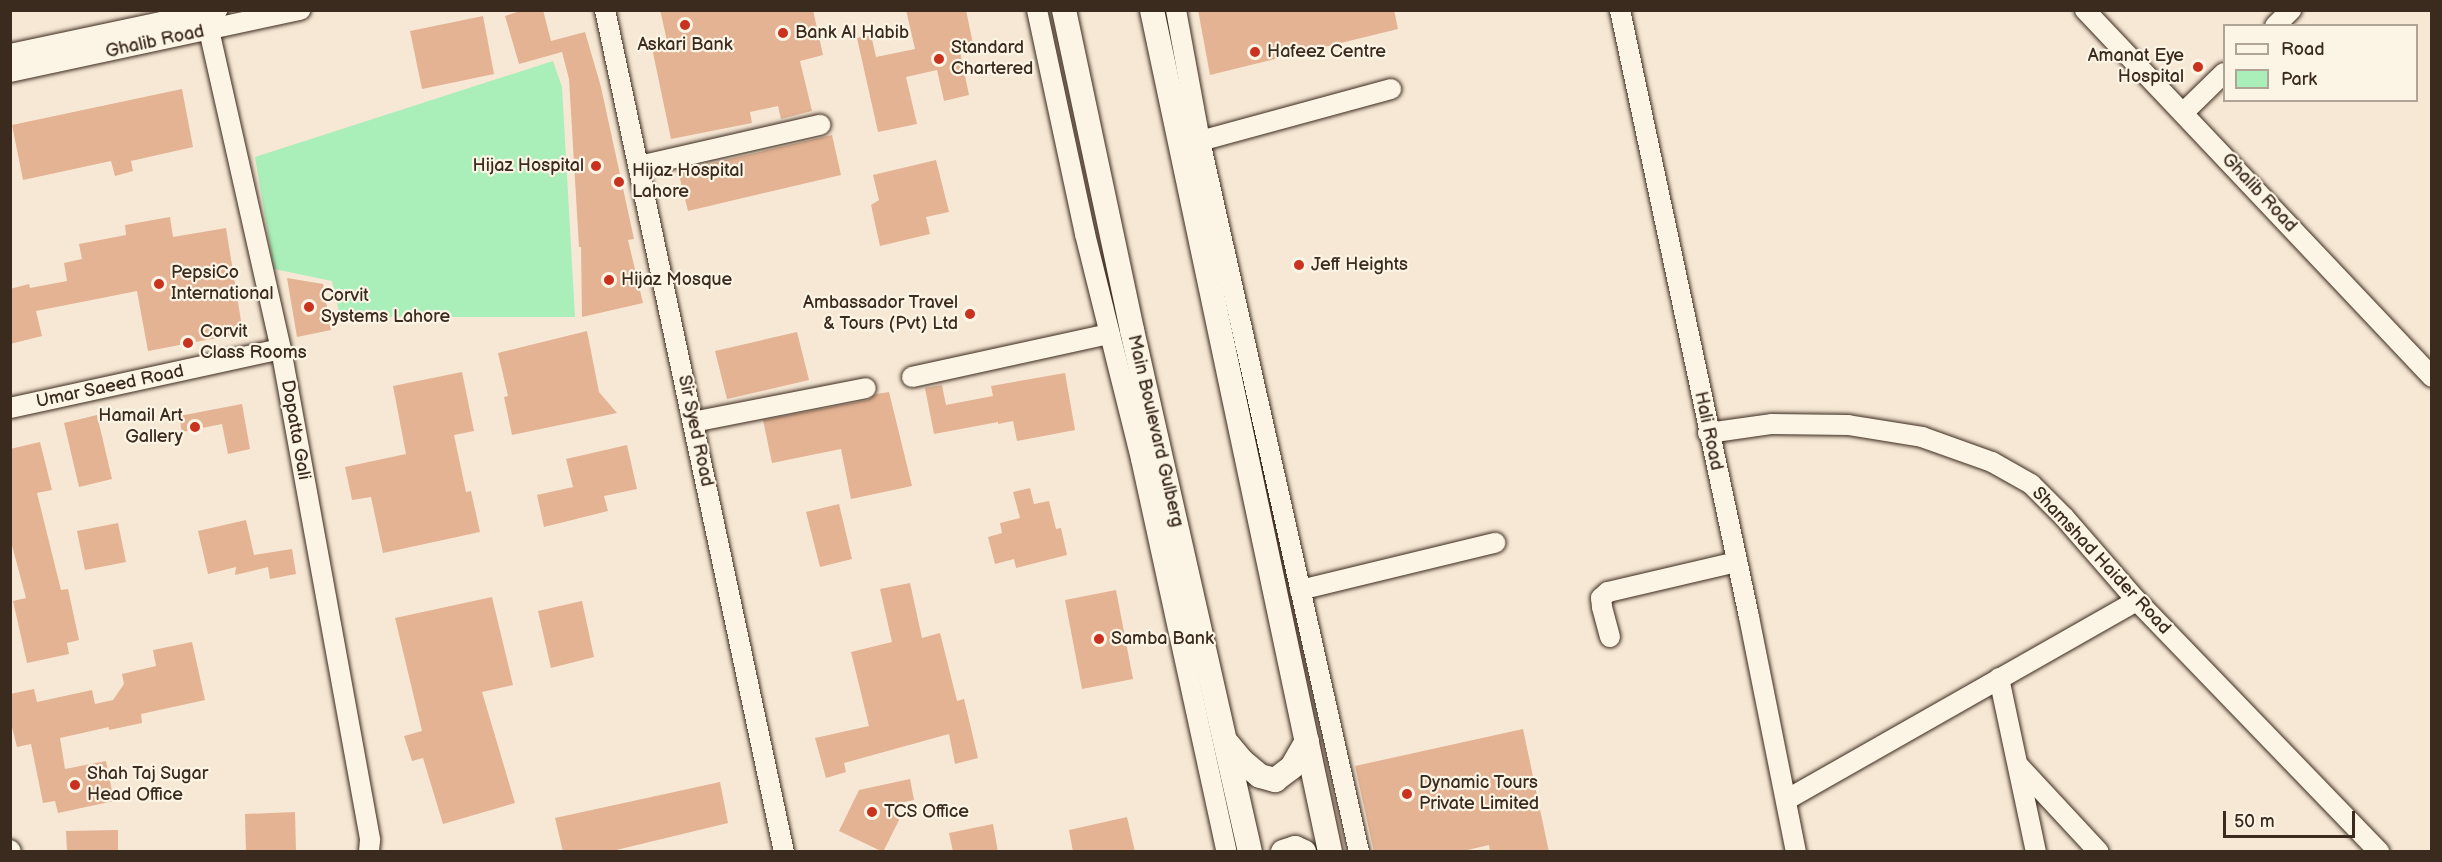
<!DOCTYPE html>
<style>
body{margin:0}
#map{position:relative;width:2442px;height:862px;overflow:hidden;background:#f7e8d5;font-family:"Balsamiq Sans",sans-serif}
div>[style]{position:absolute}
.green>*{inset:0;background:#aaeeb9}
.building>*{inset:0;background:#e3b394}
.roads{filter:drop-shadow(0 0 2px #3b2a1e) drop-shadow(0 0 2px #3b2a1e)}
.minor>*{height:20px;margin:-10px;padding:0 10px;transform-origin:10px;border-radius:10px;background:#fcf5e5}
.major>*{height:24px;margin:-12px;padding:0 12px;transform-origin:12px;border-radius:12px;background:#fcf5e5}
.dots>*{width:16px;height:16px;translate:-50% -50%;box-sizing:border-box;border:3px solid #fcf5e5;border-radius:50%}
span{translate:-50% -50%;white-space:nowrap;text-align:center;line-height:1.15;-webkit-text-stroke:4.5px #fcf5e5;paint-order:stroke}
.poi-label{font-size:18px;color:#3b2a1e}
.left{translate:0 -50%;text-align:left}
.right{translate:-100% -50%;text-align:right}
.street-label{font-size:18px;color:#3b2a1e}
.frame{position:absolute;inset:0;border:12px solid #3b2a1e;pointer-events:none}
.legend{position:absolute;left:2223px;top:24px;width:195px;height:78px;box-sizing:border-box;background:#fcf5e5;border:2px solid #afa495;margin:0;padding:8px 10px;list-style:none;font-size:18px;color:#3b2a1e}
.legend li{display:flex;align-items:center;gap:12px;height:30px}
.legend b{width:30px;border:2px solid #afa495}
.scale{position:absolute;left:2223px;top:811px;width:132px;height:27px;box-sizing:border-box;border:3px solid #3b2a1e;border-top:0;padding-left:8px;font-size:18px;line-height:21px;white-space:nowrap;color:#3b2a1e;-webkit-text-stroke:4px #fcf5e5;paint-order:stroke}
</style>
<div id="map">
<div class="green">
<i style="clip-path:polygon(553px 61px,562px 87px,575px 317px,340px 317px,332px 281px,274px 269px,255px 157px)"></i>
</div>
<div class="building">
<i style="clip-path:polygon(523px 10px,543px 10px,551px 41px,585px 32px,601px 87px,634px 239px,628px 240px,643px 303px,582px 317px,581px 247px,579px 247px,569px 79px,562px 52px,519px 64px,505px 16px)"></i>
<i style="clip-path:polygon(660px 10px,813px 10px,823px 55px,800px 61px,812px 111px,781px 119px,778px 106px,750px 112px,752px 123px,671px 139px,652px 48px,668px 45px)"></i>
<i style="clip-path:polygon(906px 10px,966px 10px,973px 44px,959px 47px,969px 95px,944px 101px,937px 70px,906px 77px,917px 124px,878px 132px,857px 38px,871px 35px,876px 57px,915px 49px)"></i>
<i style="clip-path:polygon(1198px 10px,1394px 10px,1398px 29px,1210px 75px)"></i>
<i style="clip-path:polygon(483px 16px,494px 74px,422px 89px,410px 31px)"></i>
<i style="clip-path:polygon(182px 89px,193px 147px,131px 161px,133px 171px,115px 176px,111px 161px,23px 180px,12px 125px)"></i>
<i style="clip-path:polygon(832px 135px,841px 175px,688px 211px,678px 171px)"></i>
<i style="clip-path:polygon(936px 160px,949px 212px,926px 217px,930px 234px,880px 246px,871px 205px,879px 200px,873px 175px)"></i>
<i style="clip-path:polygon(170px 217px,173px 237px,226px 228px,243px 333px,148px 351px,137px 291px,36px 311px,42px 336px,10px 344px,10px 289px,29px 284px,30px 288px,67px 281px,64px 263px,82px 259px,79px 244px,126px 235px,125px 225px)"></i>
<i style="clip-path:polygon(287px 278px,323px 284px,331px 330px,297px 337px)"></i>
<i style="clip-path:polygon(587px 331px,599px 392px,617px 413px,512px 435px,504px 397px,508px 396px,498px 353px)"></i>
<i style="clip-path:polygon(797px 332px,809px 380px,727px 399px,715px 351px)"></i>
<i style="clip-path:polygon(462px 372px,474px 431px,454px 435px,466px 492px,471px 491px,480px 532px,383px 553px,371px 497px,352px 500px,345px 467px,406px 454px,393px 386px)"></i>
<i style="clip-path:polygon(1065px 373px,1075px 430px,1017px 441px,1013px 421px,998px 424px,998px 422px,934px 434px,925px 388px,942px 385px,946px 405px,993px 396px,991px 386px)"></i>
<i style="clip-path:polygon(889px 392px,912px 486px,851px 499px,841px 449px,772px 463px,763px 420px,868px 400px,876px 394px)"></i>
<i style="clip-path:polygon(242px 404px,250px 449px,228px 454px,222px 424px,182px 432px,179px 416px)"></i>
<i style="clip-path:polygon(97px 415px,112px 479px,79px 487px,64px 423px)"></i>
<i style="clip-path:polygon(40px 442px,52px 490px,37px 493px,61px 590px,68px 589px,79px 640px,67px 643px,69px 654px,27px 663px,13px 601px,26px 598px,10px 538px,10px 449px)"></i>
<i style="clip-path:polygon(627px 445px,637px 489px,604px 496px,608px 511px,544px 527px,537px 495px,573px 487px,566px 459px)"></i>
<i style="clip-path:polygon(1030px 488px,1034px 504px,1049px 501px,1056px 529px,1061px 528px,1067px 555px,1016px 568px,1014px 559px,995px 564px,988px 537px,1002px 533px,1000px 523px,1020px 518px,1013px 492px)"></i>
<i style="clip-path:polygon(839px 504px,852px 559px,820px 567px,806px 512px)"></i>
<i style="clip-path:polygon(246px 520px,254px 555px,292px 549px,296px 574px,270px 579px,268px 567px,235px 575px,236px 567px,208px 574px,198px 531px)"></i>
<i style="clip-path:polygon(118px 523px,126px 562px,85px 570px,77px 531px)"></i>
<i style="clip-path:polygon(910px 583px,922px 638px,940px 633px,957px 701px,964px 699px,978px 758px,955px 764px,949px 734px,844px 763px,846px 772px,826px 778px,815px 738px,869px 726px,851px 652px,892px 642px,880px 589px)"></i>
<i style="clip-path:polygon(1116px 590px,1133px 679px,1082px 689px,1065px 600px)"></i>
<i style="clip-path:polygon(492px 597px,513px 685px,482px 692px,515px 803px,443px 824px,423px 758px,412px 761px,404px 736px,422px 731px,395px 618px)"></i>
<i style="clip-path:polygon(582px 601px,594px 657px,551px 668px,538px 611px)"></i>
<i style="clip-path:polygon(192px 642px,205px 700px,141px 714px,142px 723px,109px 730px,109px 727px,60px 738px,65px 769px,106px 761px,114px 801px,58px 813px,55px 801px,43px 803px,31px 744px,17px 747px,10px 719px,10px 694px,34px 689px,37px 702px,92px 690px,95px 704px,113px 700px,124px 684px,122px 674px,156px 666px,153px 650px)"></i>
<i style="clip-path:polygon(1523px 729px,1549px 852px,1490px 852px,1489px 845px,1459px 852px,1374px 852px,1355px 766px)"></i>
<i style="clip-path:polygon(910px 779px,914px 800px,895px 804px,899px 820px,883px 852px,839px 831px,859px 790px)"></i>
<i style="clip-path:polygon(720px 782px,728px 823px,608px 852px,563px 852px,555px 818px)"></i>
<i style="clip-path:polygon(295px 812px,296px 852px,246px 852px,245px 814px)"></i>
<i style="clip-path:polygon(1127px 817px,1135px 852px,1073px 852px,1069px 830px)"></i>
<i style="clip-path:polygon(993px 824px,998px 852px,953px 852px,949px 833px)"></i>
<i style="clip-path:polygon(118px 830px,118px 852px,67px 852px,66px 831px)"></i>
</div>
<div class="roads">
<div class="minor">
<i style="left:209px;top:10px;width:20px;rotate:90deg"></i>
<i style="left:209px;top:30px;width:327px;rotate:77.3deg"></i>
<i style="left:281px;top:349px;width:499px;rotate:79.7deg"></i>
<i style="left:370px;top:840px;width:12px;rotate:95deg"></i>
<i style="left:605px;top:10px;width:861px;rotate:78deg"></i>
<i style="left:1037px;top:10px;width:229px;rotate:77.9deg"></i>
<i style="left:1085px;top:234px;width:232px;rotate:76deg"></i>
<i style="left:1141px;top:459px;width:402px;rotate:77.7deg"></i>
<i style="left:1176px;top:10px;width:133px;rotate:79.6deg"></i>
<i style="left:1200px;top:141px;width:729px;rotate:77.39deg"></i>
<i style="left:1620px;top:10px;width:621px;rotate:78deg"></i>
<i style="left:1749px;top:617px;width:240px;rotate:78.7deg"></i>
<i style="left:2085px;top:10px;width:505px;rotate:46.6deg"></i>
<i style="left:2275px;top:26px;width:23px;rotate:-45deg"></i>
<i style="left:10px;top:54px;width:212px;rotate:-12deg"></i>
<i style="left:10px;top:72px;width:297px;rotate:-12.1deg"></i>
<i style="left:2184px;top:112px;width:56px;rotate:-44.3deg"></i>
<i style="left:1200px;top:141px;width:198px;rotate:-15.2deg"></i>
<i style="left:639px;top:166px;width:186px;rotate:-12.8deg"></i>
<i style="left:912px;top:377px;width:202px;rotate:-12.3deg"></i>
<i style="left:10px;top:408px;width:277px;rotate:-12.3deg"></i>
<i style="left:693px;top:422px;width:176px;rotate:-11.1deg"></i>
<i style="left:1708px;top:433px;width:65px;rotate:-8deg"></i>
<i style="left:1772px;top:424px;width:76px;rotate:0.8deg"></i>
<i style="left:1848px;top:425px;width:75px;rotate:9.2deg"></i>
<i style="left:1922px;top:437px;width:74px;rotate:19.7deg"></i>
<i style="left:1992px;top:462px;width:45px;rotate:29.4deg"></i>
<i style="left:2031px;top:484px;width:47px;rotate:45deg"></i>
<i style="left:2064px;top:517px;width:111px;rotate:49deg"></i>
<i style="left:2137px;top:601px;width:349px;rotate:46deg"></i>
<i style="left:1300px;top:590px;width:201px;rotate:-13.6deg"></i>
<i style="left:1610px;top:637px;width:31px;rotate:-105deg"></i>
<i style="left:1602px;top:607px;width:9px;rotate:-96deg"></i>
<i style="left:1601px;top:598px;width:9px;rotate:-41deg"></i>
<i style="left:1608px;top:592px;width:132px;rotate:-13.1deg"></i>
<i style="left:1999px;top:678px;width:178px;rotate:78deg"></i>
<i style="left:2019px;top:766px;width:117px;rotate:47.1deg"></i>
<i style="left:1786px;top:800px;width:403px;rotate:-29.6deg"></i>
<i style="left:10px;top:850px;width:2px;rotate:63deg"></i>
</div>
<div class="major">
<i style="left:1064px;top:10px;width:327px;rotate:78deg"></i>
<i style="left:1132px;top:330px;width:535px;rotate:77.26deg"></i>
<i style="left:1152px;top:10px;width:861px;rotate:78.06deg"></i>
<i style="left:1227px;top:743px;width:23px;rotate:50deg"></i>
<i style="left:1242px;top:761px;width:23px;rotate:40deg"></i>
<i style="left:1260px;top:776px;width:16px;rotate:15deg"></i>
<i style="left:1275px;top:780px;width:21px;rotate:-37deg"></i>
<i style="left:1292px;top:767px;width:30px;rotate:-60deg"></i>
<i style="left:1283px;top:852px;width:13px;rotate:-18deg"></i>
<i style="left:1295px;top:848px;width:10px;rotate:24deg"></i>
</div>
</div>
<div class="dots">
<i style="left:685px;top:25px;background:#c8321e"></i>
<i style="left:783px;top:33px;background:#c8321e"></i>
<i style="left:1255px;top:52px;background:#c8321e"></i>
<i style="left:939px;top:59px;background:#c8321e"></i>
<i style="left:2198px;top:67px;background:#c8321e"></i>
<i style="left:596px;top:166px;background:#c8321e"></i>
<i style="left:619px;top:182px;background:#c8321e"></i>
<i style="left:1299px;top:265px;background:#c8321e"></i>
<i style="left:609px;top:280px;background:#c8321e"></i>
<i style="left:159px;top:284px;background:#c8321e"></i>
<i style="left:309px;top:307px;background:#c8321e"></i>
<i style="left:970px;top:314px;background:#c8321e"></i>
<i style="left:188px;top:343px;background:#c8321e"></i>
<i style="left:195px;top:427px;background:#c8321e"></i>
<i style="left:1099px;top:639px;background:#c8321e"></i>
<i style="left:75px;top:785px;background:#c8321e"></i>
<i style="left:1407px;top:794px;background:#c8321e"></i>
<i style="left:872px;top:812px;background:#c8321e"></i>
</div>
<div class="poi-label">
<span class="left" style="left:795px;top:33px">Bank Al Habib</span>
<span style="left:685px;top:45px">Askari Bank</span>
<span class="left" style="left:951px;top:59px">Standard<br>Chartered</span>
<span class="left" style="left:1267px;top:52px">Hafeez Centre</span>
<span class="right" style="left:2184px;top:67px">Amanat Eye<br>Hospital</span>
<span class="right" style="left:584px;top:166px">Hijaz Hospital</span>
<span class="left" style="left:632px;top:182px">Hijaz Hospital<br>Lahore</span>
<span class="left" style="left:1311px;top:265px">Jeff Heights</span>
<span class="left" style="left:171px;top:284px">PepsiCo<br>International</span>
<span class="left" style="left:621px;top:280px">Hijaz Mosque</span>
<span class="left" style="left:321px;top:307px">Corvit<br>Systems Lahore</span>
<span class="right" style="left:958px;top:314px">Ambassador Travel<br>&amp; Tours (Pvt) Ltd</span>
<span class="left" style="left:200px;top:343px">Corvit<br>Class Rooms</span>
<span class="right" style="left:183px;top:427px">Hamail Art<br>Gallery</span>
<span class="left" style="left:1111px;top:639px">Samba Bank</span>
<span class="left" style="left:87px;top:785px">Shah Taj Sugar<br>Head Office</span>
<span class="left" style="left:1419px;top:794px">Dynamic Tours<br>Private Limited</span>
<span class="left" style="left:884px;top:812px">TCS Office</span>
</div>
<div class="street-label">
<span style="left:155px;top:42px;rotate:-12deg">Ghalib Road</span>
<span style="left:2259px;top:193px;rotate:47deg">Ghalib Road</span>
<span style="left:110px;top:387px;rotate:-12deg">Umar Saeed Road</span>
<span style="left:295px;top:430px;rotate:80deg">Dopatta Gali</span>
<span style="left:695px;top:431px;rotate:78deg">Sir Syed Road</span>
<span style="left:1155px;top:431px;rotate:77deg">Main Boulevard Gulberg</span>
<span style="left:1708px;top:431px;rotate:78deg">Hali Road</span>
<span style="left:2101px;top:561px;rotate:47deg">Shamshad Haider Road</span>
</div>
<div class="frame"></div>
<ul class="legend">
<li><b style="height:8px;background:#fcf5e5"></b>Road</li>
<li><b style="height:16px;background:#aaeeb9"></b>Park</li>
</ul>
<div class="scale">50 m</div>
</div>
